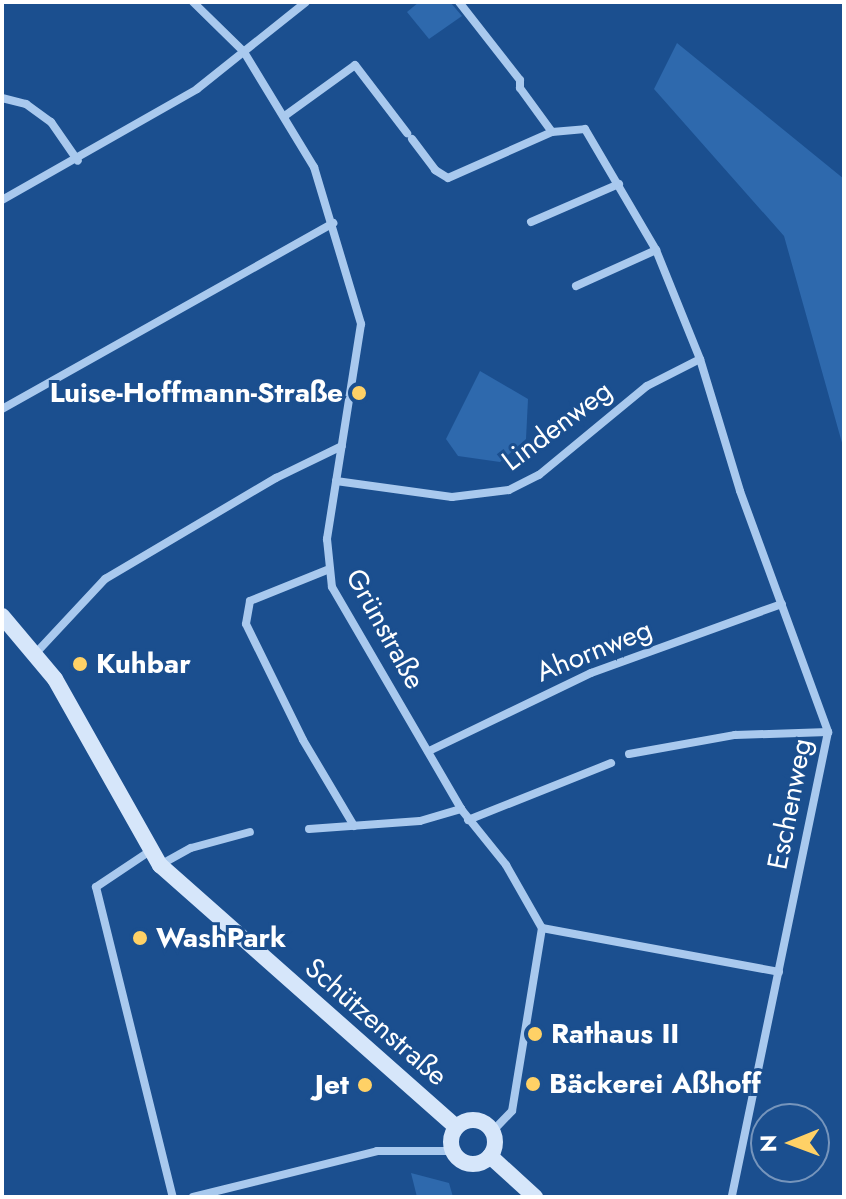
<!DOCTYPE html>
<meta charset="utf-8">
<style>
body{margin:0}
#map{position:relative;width:846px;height:1199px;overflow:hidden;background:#1b4f8f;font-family:Jost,sans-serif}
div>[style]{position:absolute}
.green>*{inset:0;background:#2e69ad}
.street>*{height:8px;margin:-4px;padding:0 4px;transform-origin:4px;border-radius:4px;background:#a9c9ee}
.secondary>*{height:16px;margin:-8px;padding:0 8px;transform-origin:8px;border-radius:8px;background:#d6e6fa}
.secondary>.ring{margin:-8px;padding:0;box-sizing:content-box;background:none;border:16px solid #d6e6fa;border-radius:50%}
.dots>*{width:22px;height:22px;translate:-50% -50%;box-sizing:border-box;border:4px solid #1b4f8f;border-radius:50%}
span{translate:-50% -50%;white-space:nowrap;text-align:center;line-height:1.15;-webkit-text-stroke:6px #1b4f8f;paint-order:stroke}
.poi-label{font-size:28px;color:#fff;font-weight:700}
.right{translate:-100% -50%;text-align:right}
.left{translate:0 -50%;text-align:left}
.street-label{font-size:28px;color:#fff}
.frame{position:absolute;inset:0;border:4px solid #fff;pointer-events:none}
.north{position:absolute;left:750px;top:1103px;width:80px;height:80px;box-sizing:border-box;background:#1b4f8f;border:2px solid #7695bc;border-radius:50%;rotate:269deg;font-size:22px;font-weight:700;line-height:32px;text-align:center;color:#fff}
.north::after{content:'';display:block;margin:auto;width:28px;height:36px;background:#ffd166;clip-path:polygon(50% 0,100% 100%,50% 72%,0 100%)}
</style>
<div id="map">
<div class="green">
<i style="clip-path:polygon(419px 2px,450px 2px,462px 16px,429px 39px,407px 12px)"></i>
<i style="clip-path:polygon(677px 43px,844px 179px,844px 450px,784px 236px,654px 89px)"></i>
<i style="clip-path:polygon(480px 371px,528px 399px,526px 439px,500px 462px,458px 456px,446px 439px)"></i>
<i style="clip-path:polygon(411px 1173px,449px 1183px,453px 1197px,417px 1197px)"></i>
</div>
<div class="street">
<i style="left:193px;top:2px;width:71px;rotate:44.4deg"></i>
<i style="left:244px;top:52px;width:135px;rotate:58.7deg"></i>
<i style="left:314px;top:167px;width:164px;rotate:73.3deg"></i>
<i style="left:361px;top:324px;width:218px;rotate:99deg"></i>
<i style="left:327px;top:539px;width:48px;rotate:84.1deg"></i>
<i style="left:332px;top:587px;width:257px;rotate:59.8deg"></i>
<i style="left:461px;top:809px;width:72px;rotate:51.2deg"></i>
<i style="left:506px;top:865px;width:73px;rotate:60.3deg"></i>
<i style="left:542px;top:928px;width:185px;rotate:99.3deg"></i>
<i style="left:512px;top:1111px;width:29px;rotate:134deg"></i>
<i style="left:459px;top:2px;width:99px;rotate:52deg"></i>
<i style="left:520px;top:80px;width:8px;rotate:90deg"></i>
<i style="left:520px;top:88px;width:54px;rotate:54deg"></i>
<i style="left:2px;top:98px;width:25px;rotate:14deg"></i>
<i style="left:26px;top:104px;width:31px;rotate:36deg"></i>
<i style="left:51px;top:122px;width:47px;rotate:55.3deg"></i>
<i style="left:286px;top:115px;width:85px;rotate:-35.9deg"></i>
<i style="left:355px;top:65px;width:86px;rotate:52.6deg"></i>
<i style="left:412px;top:139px;width:39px;rotate:53deg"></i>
<i style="left:435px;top:170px;width:15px;rotate:32deg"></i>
<i style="left:448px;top:178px;width:114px;rotate:-23.9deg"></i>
<i style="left:552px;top:132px;width:33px;rotate:-5deg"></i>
<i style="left:585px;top:129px;width:140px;rotate:59.6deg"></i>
<i style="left:656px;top:250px;width:118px;rotate:68deg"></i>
<i style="left:700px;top:359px;width:138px;rotate:73.1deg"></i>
<i style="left:740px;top:491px;width:257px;rotate:69.9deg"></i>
<i style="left:828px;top:732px;width:475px;rotate:101.7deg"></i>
<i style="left:2px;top:200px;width:224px;rotate:-29.6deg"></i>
<i style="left:197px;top:89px;width:139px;rotate:-38.6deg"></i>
<i style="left:531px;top:222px;width:96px;rotate:-23.4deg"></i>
<i style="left:576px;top:286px;width:88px;rotate:-24.2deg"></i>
<i style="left:2px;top:409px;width:380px;rotate:-29.3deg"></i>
<i style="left:336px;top:481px;width:117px;rotate:7.9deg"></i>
<i style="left:452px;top:497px;width:57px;rotate:-7deg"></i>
<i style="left:509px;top:490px;width:34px;rotate:-27deg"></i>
<i style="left:539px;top:475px;width:140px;rotate:-39.5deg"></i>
<i style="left:647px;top:386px;width:59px;rotate:-27deg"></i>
<i style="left:327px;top:570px;width:83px;rotate:158.1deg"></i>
<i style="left:250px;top:601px;width:23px;rotate:100deg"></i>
<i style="left:246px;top:624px;width:129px;rotate:63.8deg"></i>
<i style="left:303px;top:740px;width:100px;rotate:59.3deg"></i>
<i style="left:35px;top:654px;width:103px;rotate:-47deg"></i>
<i style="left:105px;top:579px;width:199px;rotate:-30.6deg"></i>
<i style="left:276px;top:478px;width:73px;rotate:-25.9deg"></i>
<i style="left:429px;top:751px;width:180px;rotate:-25.7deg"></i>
<i style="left:591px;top:673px;width:203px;rotate:-19.9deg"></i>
<i style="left:629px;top:754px;width:108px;rotate:-10.2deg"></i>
<i style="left:735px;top:735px;width:93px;rotate:-1.8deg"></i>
<i style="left:468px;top:820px;width:154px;rotate:-21.7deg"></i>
<i style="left:309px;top:829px;width:111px;rotate:-4.1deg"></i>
<i style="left:420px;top:821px;width:43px;rotate:-16.3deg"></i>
<i style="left:150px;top:851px;width:65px;rotate:146.3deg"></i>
<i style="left:96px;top:887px;width:319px;rotate:76.1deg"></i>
<i style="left:160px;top:865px;width:35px;rotate:-29deg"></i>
<i style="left:191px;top:848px;width:61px;rotate:-15.2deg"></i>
<i style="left:542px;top:928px;width:241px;rotate:10.5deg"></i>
<i style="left:193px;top:1197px;width:190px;rotate:-14deg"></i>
<i style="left:377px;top:1151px;width:75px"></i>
</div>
<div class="secondary">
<i style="left:2px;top:616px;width:82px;rotate:49.9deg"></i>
<i style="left:55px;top:679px;width:214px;rotate:60.6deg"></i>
<i style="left:160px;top:865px;width:395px;rotate:41.5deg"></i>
<i class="ring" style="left:451px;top:1120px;width:28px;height:28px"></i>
<i style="left:490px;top:1156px;width:61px;rotate:42.3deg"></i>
</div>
<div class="dots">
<i style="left:359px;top:393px;background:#ffd166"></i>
<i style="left:80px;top:664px;background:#ffd166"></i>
<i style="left:140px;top:938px;background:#ffd166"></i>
<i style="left:535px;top:1034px;background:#ffd166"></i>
<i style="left:533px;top:1084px;background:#ffd166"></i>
<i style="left:365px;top:1085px;background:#ffd166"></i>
</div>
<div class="poi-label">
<span class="right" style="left:343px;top:393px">Luise-Hoffmann-Straße</span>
<span class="left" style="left:96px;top:664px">Kuhbar</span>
<span class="left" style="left:156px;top:938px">WashPark</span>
<span class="left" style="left:551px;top:1034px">Rathaus II</span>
<span class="left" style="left:549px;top:1084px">Bäckerei Aßhoff</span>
<span class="right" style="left:349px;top:1085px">Jet</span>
</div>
<div class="street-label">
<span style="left:557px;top:426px;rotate:-37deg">Lindenweg</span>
<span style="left:385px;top:629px;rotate:61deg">Grünstraße</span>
<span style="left:594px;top:651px;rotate:-22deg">Ahornweg</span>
<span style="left:790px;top:804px;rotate:-79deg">Eschenweg</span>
<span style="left:376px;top:1022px;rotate:41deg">Schützenstraße</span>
</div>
<div class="frame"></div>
<div class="north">N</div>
</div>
